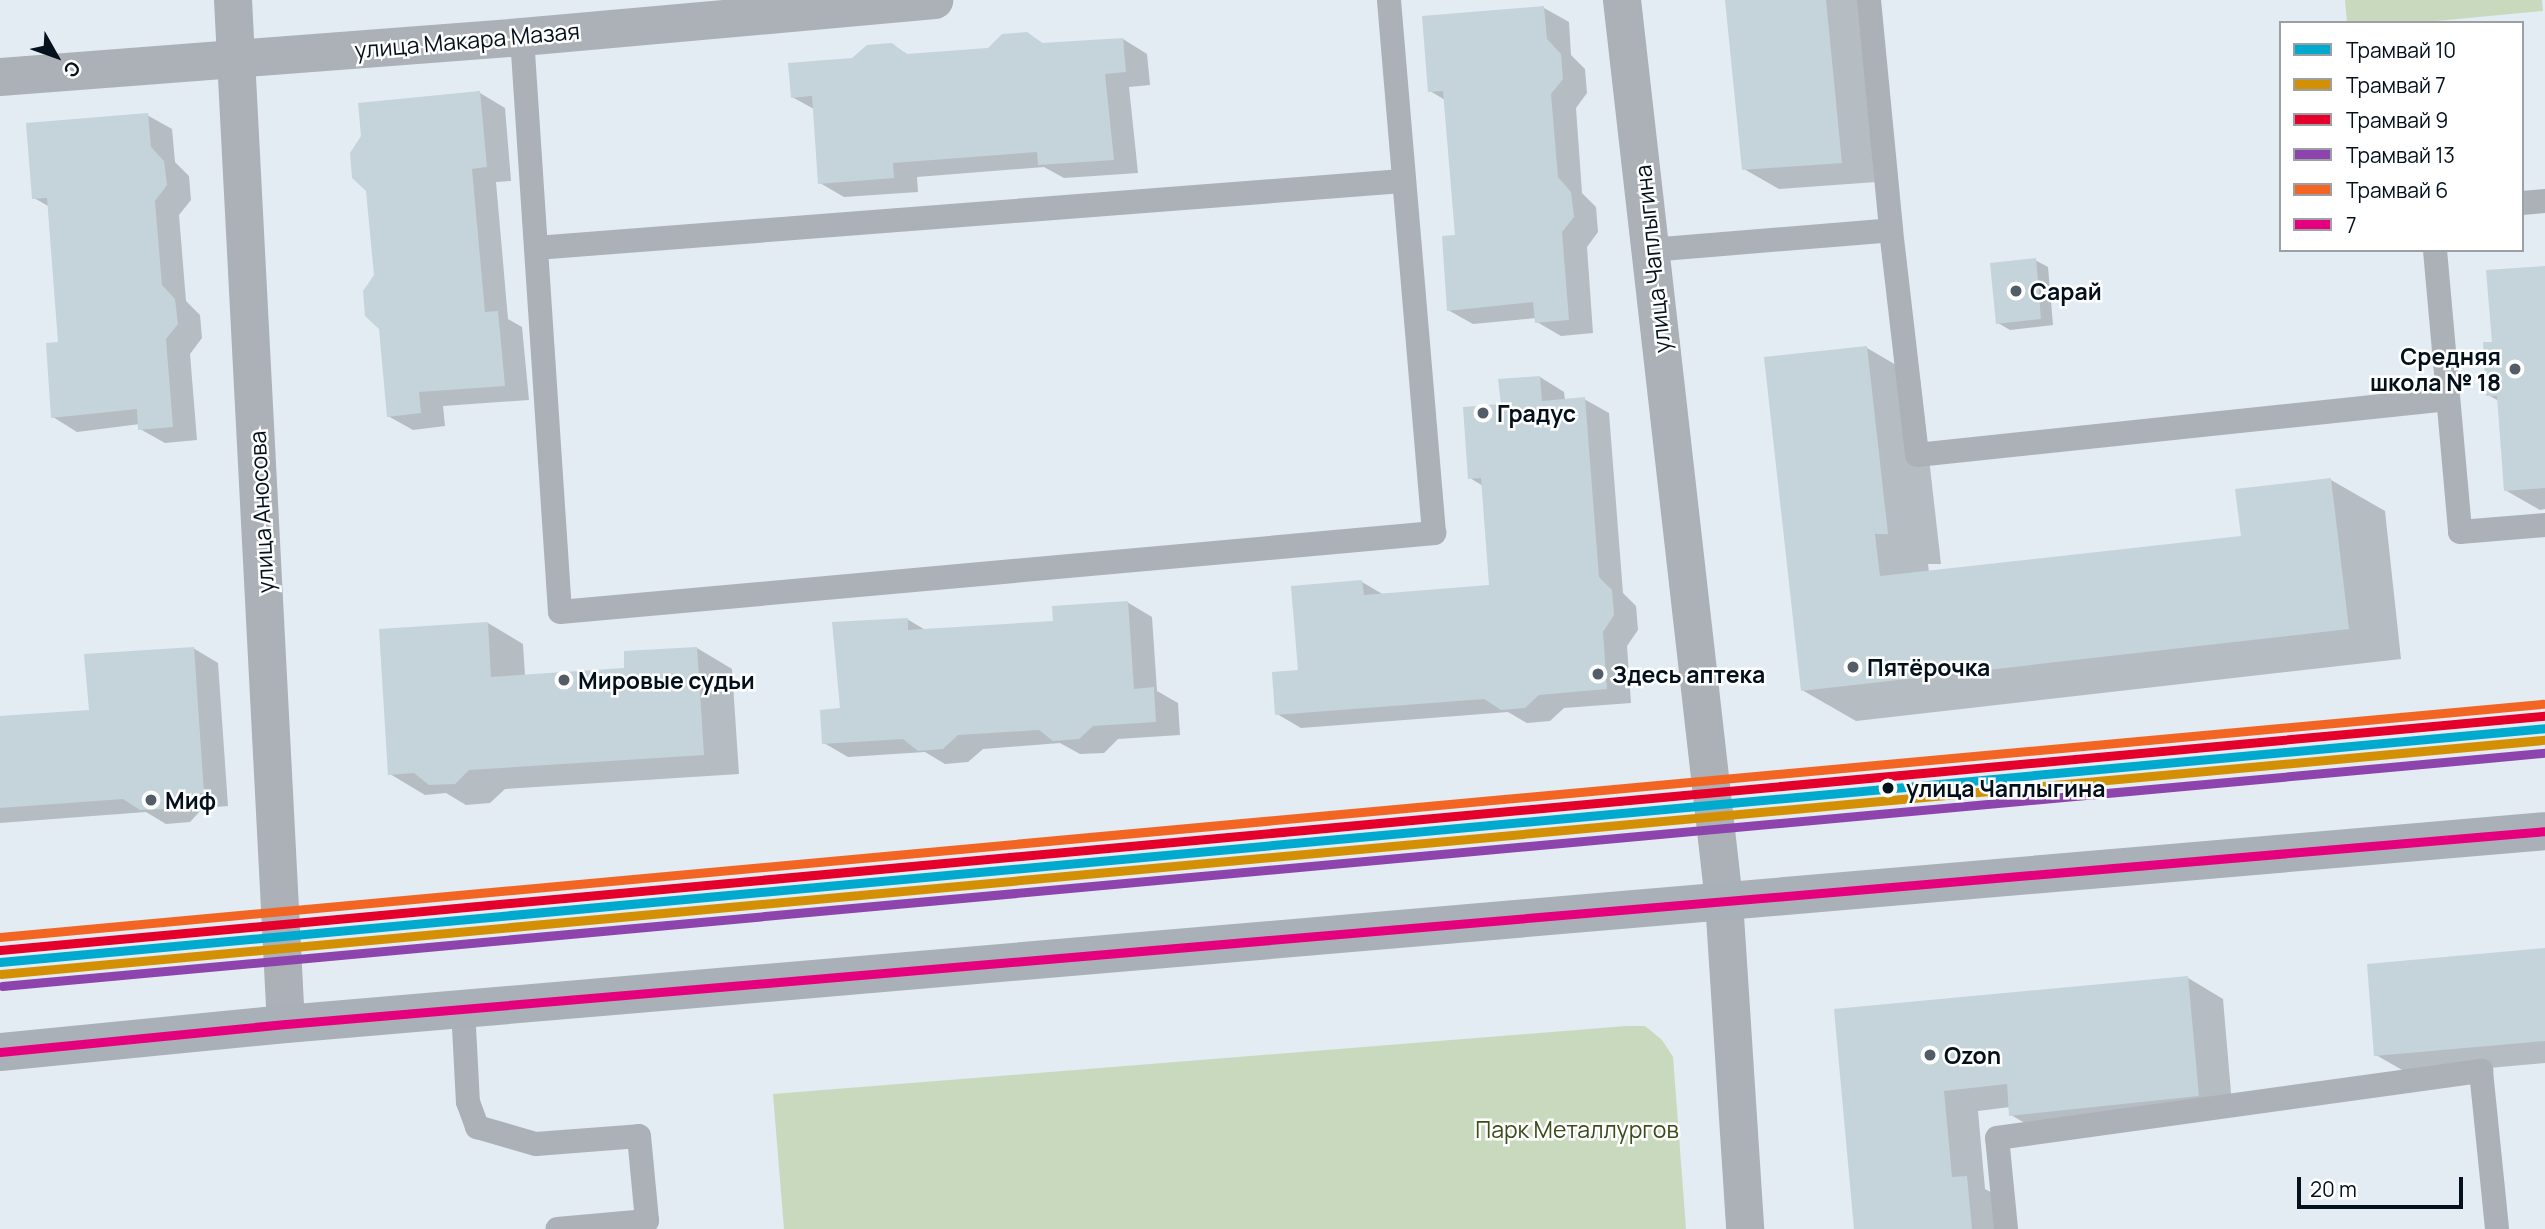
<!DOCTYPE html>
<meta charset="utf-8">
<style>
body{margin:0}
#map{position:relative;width:2545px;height:1229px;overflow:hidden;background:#e3ebf3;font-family:Manrope,sans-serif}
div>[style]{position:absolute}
.green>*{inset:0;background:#c9d9be}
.shadow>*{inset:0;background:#0003}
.building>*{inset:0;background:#c5d3db}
.service>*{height:24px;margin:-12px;padding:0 12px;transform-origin:12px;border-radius:12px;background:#abb1b7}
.minor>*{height:38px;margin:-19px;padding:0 19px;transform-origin:19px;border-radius:19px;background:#abb1b7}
.secondary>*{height:38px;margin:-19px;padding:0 19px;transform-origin:19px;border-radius:19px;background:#a9b0b7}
.bus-1>*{height:9px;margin:-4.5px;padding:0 4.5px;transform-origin:4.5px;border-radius:4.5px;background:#e5007d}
.tram-1>*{height:9px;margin:-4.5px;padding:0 4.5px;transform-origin:4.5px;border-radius:4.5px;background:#00a9ce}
.tram-2>*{height:9px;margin:-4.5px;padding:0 4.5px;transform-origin:4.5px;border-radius:4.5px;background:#d39004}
.tram-3>*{height:9px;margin:-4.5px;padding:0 4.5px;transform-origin:4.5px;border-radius:4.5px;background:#e4002b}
.tram-4>*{height:9px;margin:-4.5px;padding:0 4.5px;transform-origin:4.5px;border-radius:4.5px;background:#8e44ad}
.tram-5>*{height:9px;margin:-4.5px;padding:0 4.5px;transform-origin:4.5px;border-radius:4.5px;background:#f26522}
.dots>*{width:19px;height:19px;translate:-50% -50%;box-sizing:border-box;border:4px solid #fff;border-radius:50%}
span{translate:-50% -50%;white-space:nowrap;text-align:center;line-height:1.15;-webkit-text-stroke:5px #fff;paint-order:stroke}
.street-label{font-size:23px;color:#04111d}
.poi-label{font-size:23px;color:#04111d;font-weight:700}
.left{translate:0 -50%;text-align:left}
.right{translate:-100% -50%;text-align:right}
.stop-label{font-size:23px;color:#04111d;font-weight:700}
.park-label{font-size:23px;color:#3a4c19}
.legend{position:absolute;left:2279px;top:21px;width:245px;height:231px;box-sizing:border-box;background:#fff;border:2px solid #9ba0a5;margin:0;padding:9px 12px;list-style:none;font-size:21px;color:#04111d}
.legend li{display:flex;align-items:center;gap:14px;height:35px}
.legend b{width:35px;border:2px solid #9ba0a5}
.north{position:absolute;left:21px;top:21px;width:70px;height:70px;-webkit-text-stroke:5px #fff;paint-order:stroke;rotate:130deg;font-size:19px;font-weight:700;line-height:28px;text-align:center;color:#04111d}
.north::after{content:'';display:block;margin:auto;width:24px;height:32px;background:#04111d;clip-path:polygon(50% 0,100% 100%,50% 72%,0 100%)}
.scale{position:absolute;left:2297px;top:1177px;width:166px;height:32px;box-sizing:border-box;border:4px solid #04111d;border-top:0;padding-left:9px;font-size:21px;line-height:24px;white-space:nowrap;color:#04111d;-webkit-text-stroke:5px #fff;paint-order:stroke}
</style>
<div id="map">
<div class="green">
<i style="clip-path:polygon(2345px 0,2542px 0,2543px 11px,2415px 23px,2347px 23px)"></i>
<i style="clip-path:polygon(1626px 1026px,1645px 1026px,1662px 1040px,1673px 1057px,1686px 1229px,784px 1229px,773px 1094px)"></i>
</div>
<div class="shadow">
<i style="clip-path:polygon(1727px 0,1859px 0,1876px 182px,1779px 189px,1744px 169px)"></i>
<i style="clip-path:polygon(1544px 8px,1569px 22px,1571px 55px,1585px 69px,1587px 93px,1576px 108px,1582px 193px,1596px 207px,1598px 232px,1587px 247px,1593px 333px,1561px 336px,1537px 322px,1536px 318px,1473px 324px,1448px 310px,1457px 237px,1445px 100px,1430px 91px)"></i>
<i style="clip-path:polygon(1026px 34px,1046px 45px,1123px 39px,1147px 54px,1150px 85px,1129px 87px,1138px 173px,1064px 178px,1044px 167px,917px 177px,918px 192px,844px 197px,820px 183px,814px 109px,792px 97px,853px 60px,891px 44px,910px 56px,988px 50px)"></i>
<i style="clip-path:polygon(480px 93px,505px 108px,511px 181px,496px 182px,508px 319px,522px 327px,529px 400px,443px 406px,445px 426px,413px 430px,388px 416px)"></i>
<i style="clip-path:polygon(147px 115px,172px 129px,175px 162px,189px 176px,191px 200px,179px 215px,186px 301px,200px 315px,202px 338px,190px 354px,197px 440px,165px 443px,140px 429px,140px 424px,77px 432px,53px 417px,60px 344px,50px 207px,34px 198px)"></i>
<i style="clip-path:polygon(2035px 260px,2048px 267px,2053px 325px,2010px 330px,1998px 323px)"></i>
<i style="clip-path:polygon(2545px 268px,2545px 509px,2540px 510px,2505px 490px,2499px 401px,2488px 395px,2493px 344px)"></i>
<i style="clip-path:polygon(1867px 348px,1920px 379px,1941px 564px,1928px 564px,1929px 572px,2243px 537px,2331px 480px,2385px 511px,2401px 659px,1856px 721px,1802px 690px)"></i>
<i style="clip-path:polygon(1540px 377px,1564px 392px,1565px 401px,1584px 399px,1609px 413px,1623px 593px,1636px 606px,1638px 630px,1627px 646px,1631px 703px,1564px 708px,1550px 721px,1527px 723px,1508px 712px,1301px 728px,1277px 714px,1300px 672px,1362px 582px,1384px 595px,1491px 587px,1483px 486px,1470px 478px,1503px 406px)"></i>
<i style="clip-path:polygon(1127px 602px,1152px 617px,1157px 691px,1178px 703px,1180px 735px,1118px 739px,1104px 753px,1080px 754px,1060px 743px,983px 749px,968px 762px,945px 764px,925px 752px,848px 757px,824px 743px,842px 710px,907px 619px,927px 631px,1054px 622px)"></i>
<i style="clip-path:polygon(488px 623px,523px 644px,525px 676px,626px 670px,697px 648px,732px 669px,739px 774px,505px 789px,490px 803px,466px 805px,446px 793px,425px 795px,390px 774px)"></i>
<i style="clip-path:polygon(193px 648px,218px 663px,228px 806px,203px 808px,190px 822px,166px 824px,146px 812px,0 823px,0 718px,91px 711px)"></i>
<i style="clip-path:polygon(2545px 950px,2545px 1063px,2411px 1075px,2376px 1055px)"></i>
<i style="clip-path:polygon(2188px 978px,2223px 999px,2233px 1116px,2046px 1135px,2011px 1115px,2010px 1107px,1978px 1111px,1985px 1189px,2002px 1198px,2005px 1229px,1855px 1229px,1836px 1011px)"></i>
</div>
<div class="building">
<i style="clip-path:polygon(1725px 0,1826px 0,1842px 163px,1742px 170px)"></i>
<i style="clip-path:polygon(1544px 6px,1547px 39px,1561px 54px,1563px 79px,1551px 94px,1558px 177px,1571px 192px,1574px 217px,1562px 232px,1569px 320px,1535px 323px,1533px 302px,1447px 311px,1442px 236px,1455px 235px,1443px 91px,1428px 92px,1422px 16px)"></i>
<i style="clip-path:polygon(1027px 32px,1042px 43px,1123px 38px,1126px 72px,1105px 74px,1114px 160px,1038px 165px,1037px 152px,893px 163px,894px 178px,818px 184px,812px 96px,791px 98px,788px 63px,852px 58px,867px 45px,892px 43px,906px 54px,988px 48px,1002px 34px)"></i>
<i style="clip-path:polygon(480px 91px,487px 167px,472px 169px,485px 312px,498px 311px,505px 386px,419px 392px,421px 413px,387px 417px,379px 329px,365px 316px,363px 291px,374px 275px,366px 191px,352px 178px,350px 153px,361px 136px,358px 103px)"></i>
<i style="clip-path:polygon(148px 113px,151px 147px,164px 161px,167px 185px,155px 201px,162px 285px,175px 299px,178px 324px,166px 339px,173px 427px,138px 430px,137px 409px,51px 418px,46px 343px,58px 342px,47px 198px,32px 199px,26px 123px)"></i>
<i style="clip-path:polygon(2036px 258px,2041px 319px,1996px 324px,1990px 263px)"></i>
<i style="clip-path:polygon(2545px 266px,2545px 488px,2504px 491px,2497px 396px,2486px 396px,2483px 342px,2492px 342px,2486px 270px)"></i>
<i style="clip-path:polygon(1867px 346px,1888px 534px,1875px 534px,1880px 576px,2241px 536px,2235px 489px,2331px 478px,2349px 629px,1801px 691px,1764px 357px)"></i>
<i style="clip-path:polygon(1540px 376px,1542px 401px,1585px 397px,1599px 577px,1612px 590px,1614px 615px,1603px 632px,1607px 689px,1539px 695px,1525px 708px,1501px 710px,1484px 699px,1275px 715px,1272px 672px,1298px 670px,1291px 586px,1362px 580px,1364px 595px,1489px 585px,1481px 478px,1468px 479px,1463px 407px,1501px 404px,1498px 379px)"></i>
<i style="clip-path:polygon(1128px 601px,1134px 689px,1154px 687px,1156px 722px,1093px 726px,1079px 739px,1053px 741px,1039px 730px,958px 735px,943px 749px,918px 751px,903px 739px,822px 744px,820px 710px,840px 708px,832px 622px,908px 618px,908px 630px,1053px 621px,1052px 606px)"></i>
<i style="clip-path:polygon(488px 622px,491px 677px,624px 668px,624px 651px,697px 647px,704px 755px,469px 770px,455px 784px,429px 785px,414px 773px,388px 775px,379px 629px)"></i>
<i style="clip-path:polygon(194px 647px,204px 793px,178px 795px,165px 809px,140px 810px,123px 799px,0 808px,0 716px,89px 710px,84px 654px)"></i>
<i style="clip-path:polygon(2545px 948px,2545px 1041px,2374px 1056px,2367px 964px)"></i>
<i style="clip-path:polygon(2188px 976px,2199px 1096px,2009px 1116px,2007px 1084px,1944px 1091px,1952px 1177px,1967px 1176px,1972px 1229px,1854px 1229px,1834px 1009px)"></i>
</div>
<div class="service">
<i style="left:1869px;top:0;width:231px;rotate:84.5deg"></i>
<i style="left:522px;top:37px;width:576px;rotate:86.22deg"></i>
<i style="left:560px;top:612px;width:878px;rotate:-5.16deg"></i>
<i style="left:1434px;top:533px;width:535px;rotate:-94.83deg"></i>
<i style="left:2522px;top:203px;width:23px;rotate:-5deg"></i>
<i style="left:536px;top:248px;width:869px;rotate:-4.42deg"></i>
<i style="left:1650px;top:250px;width:242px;rotate:-4.7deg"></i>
<i style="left:1891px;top:230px;width:226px;rotate:83.4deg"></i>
<i style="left:1917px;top:455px;width:534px;rotate:-6.02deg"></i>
<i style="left:2435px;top:250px;width:283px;rotate:84.9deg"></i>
<i style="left:2460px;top:532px;width:85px;rotate:-4.7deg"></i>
<i style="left:463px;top:1008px;width:94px;rotate:87deg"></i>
<i style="left:468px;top:1102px;width:27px;rotate:70deg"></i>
<i style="left:477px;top:1127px;width:61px;rotate:16.1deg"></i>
<i style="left:536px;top:1144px;width:103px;rotate:-4.4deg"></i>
<i style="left:639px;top:1136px;width:85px;rotate:84.6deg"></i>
<i style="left:647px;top:1221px;width:90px;rotate:174.9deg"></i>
<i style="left:2006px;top:1229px;width:91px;rotate:-95.6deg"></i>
<i style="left:1997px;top:1138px;width:489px;rotate:-7.9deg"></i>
<i style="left:2481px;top:1071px;width:159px;rotate:84.2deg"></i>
</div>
<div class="minor">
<i style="left:233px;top:0;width:1025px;rotate:87.04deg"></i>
<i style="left:1622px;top:0;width:907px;rotate:83.54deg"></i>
<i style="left:1724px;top:901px;width:329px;rotate:86.3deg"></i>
<i style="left:0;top:77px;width:524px;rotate:-4.38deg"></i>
<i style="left:522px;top:37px;width:414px;rotate:-5.1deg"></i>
</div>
<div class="secondary">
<i style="left:0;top:1052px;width:287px;rotate:-5.6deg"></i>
<i style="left:286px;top:1024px;width:2267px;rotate:-4.88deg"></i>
</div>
<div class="bus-1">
<i style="left:0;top:1052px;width:287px;rotate:-5.6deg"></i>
<i style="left:286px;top:1024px;width:2267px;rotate:-4.88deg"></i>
</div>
<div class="tram-1">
<i style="left:0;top:962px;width:2556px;rotate:-5.25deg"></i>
</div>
<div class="tram-2">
<i style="left:1px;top:974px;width:2555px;rotate:-5.26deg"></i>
</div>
<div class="tram-3">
<i style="left:0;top:950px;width:2555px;rotate:-5.26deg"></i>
</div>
<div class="tram-4">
<i style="left:2px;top:986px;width:2554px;rotate:-5.24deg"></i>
</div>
<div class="tram-5">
<i style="left:0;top:937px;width:2554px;rotate:-5.24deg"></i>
</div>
<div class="dots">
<i style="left:2016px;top:291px;background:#525d68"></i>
<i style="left:2515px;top:369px;background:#525d68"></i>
<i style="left:1483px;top:413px;background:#525d68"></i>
<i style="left:1853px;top:667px;background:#525d68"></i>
<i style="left:1598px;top:674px;background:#525d68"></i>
<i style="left:564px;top:680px;background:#525d68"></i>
<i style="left:1888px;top:788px;background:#04111d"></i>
<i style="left:151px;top:800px;background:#525d68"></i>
<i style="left:1930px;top:1055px;background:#525d68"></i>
</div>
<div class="street-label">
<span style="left:467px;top:40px;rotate:-5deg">улица Макара Мазая</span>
<span style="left:1652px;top:259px;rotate:-96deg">улица Чаплыгина</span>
<span style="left:261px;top:512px;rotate:-93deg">улица Аносова</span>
</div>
<div class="poi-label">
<span class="left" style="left:2030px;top:291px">Сарай</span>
<span class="right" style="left:2501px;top:369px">Средняя<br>школа № 18</span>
<span class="left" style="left:1497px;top:413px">Градус</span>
<span class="left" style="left:1867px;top:667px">Пятёрочка</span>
<span class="left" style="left:1612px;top:674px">Здесь аптека</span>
<span class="left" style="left:578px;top:680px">Мировые судьи</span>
<span class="left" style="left:165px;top:800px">Миф</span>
<span class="left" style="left:1944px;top:1055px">Ozon</span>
</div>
<div class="stop-label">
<span class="left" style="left:1906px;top:788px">улица Чаплыгина</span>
</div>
<div class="park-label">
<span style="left:1577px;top:1129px">Парк Металлургов</span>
</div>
<ul class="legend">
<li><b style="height:9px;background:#00a9ce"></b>Трамвай 10</li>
<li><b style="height:9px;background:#d39004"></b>Трамвай 7</li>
<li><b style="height:9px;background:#e4002b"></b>Трамвай 9</li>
<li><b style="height:9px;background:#8e44ad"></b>Трамвай 13</li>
<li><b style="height:9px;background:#f26522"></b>Трамвай 6</li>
<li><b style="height:9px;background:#e5007d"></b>7</li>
</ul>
<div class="north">С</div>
<div class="scale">20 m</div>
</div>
